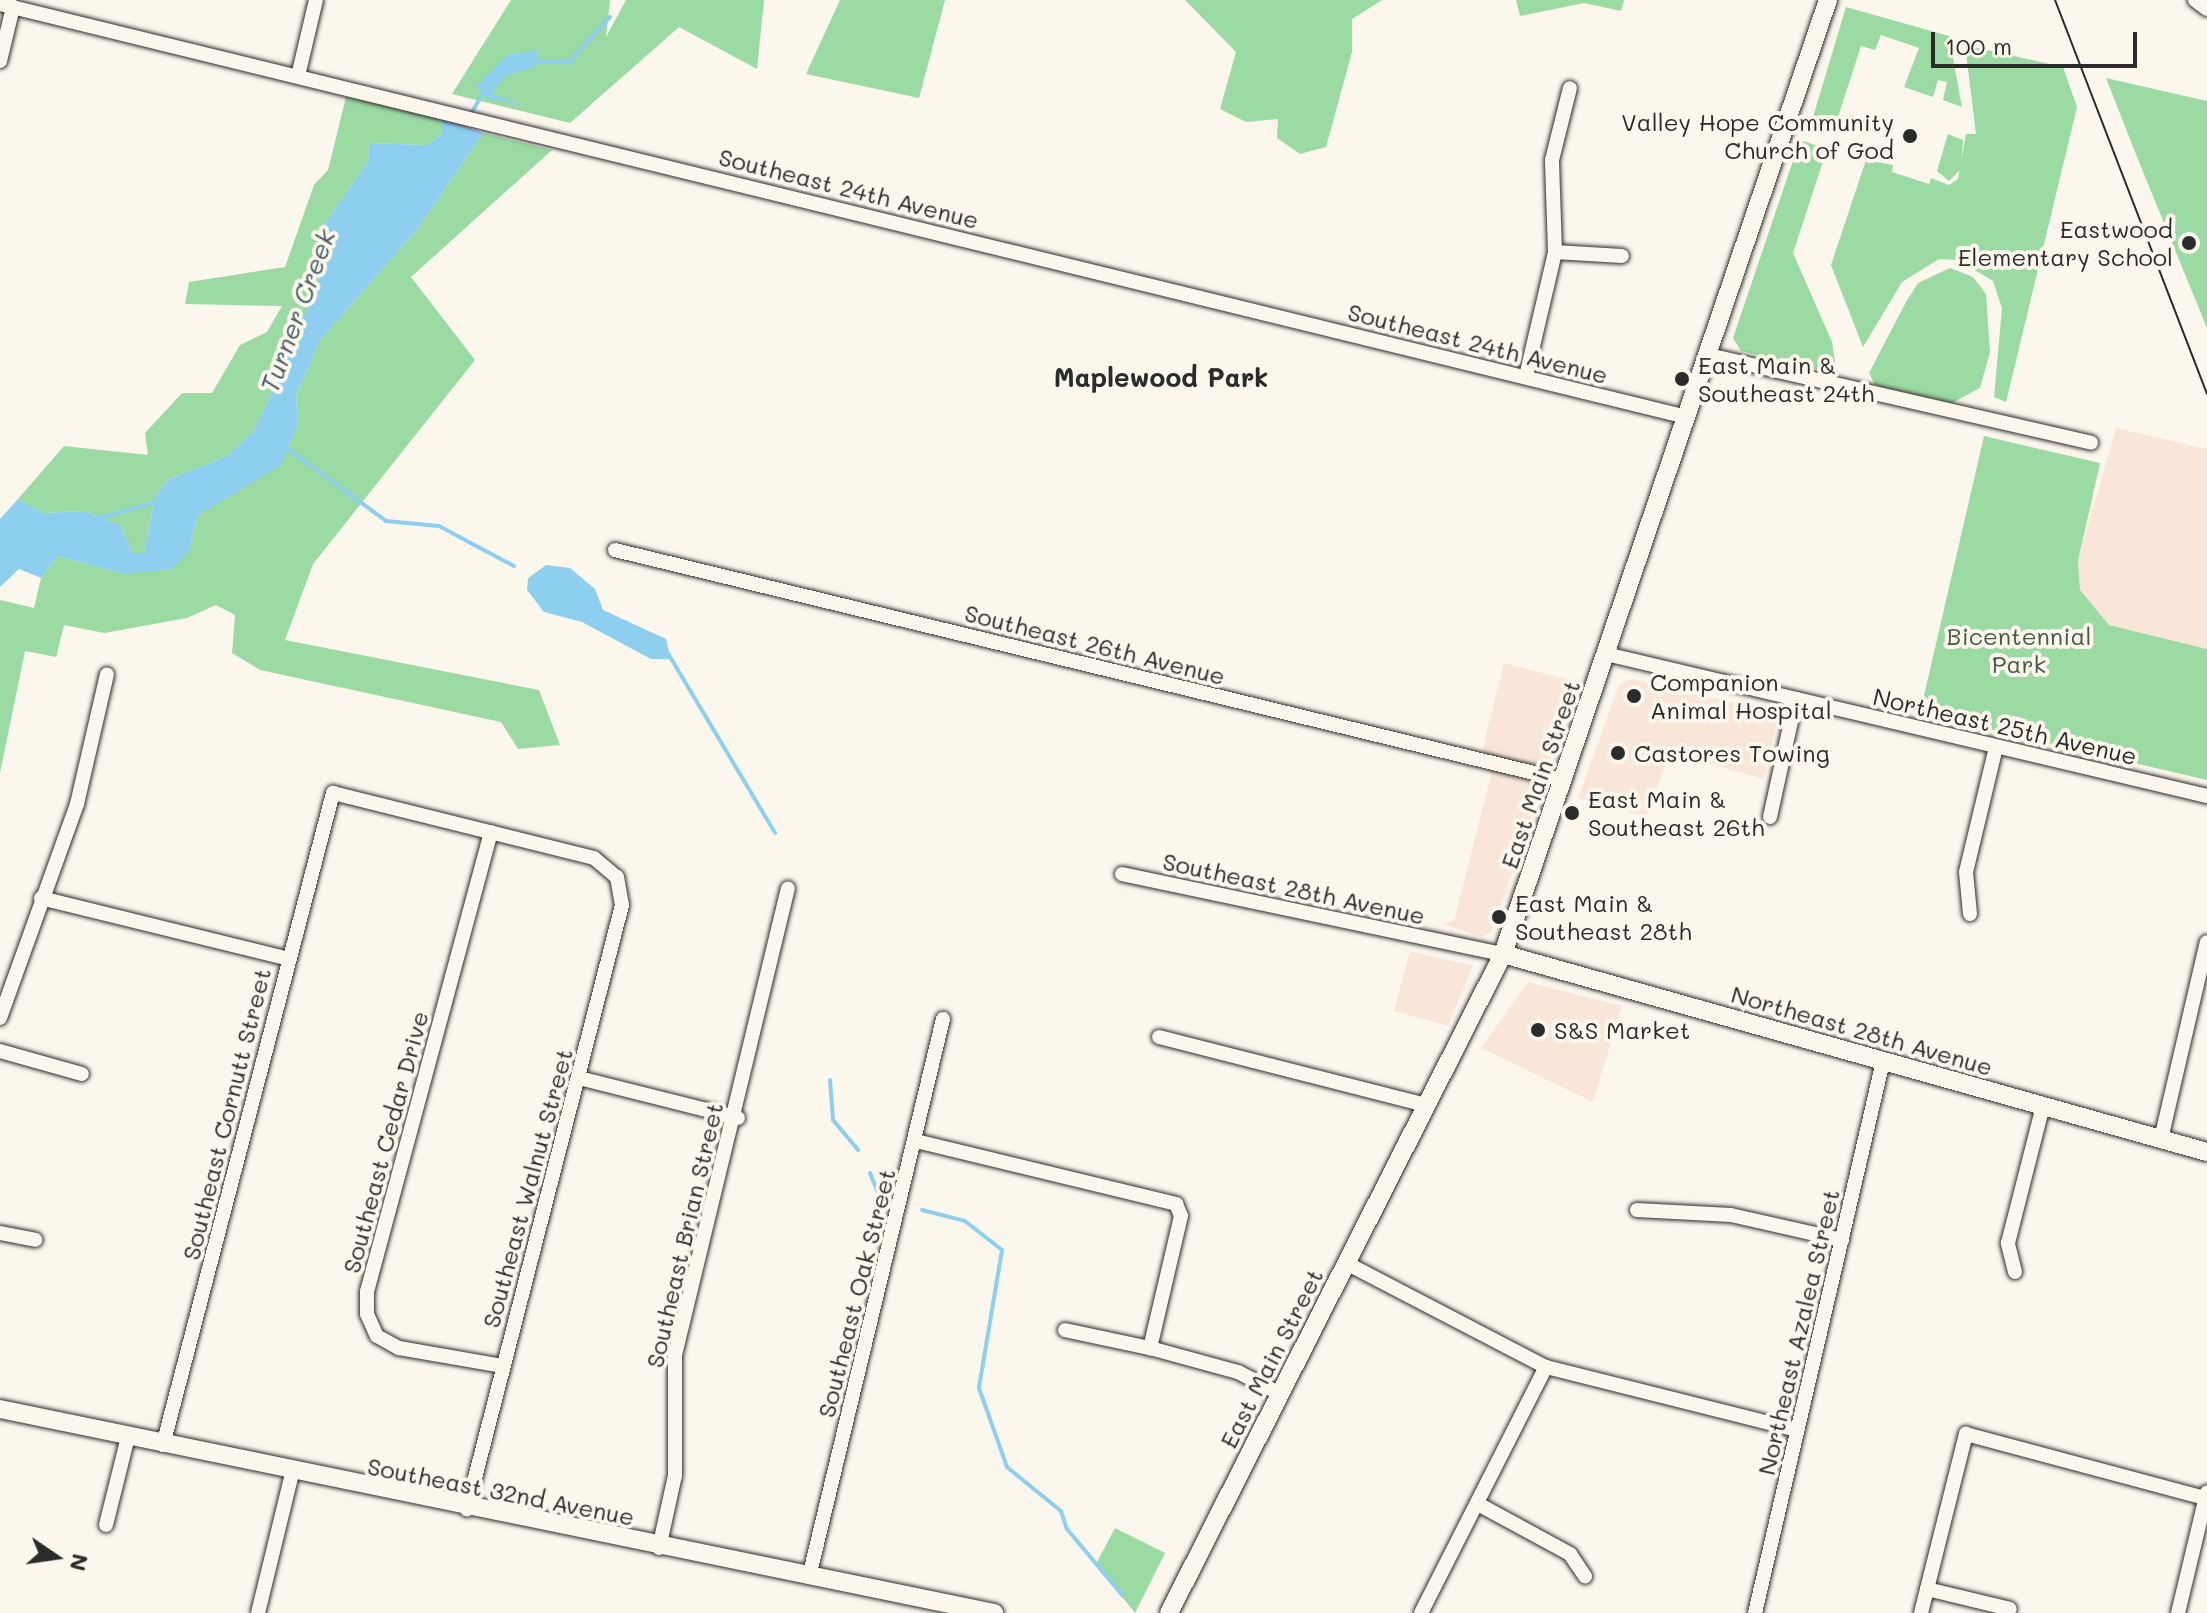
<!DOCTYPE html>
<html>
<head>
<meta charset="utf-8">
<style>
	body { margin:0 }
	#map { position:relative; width:2207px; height:1613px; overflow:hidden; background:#fbf7ec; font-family:Mali,sans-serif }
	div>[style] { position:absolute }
	.built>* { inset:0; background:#fae6d9 }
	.green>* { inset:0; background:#9bdaa3 }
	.water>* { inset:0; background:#8eceef }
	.stream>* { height:4px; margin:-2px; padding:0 2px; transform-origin:2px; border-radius:2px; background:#8eceef }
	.roads { filter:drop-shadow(0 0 2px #2b2b2b) drop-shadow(0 0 2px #2b2b2b) }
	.minor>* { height:14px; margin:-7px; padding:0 7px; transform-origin:7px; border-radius:7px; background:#fbf7ec }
	.major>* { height:18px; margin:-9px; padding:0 9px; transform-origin:9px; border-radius:9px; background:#fbf7ec }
	.tram>* { height:2px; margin:-1px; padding:0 1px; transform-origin:1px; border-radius:1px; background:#2b2b2b }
	.dots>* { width:22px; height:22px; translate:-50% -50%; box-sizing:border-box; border:4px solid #fbf7ec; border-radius:50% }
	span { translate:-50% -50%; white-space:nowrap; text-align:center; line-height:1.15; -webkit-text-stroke:8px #fbf7ec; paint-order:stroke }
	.poi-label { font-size:24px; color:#2b2b2b }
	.right { translate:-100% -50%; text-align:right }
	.left { translate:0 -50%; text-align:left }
	.street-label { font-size:24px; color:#2b2b2b }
	.park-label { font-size:24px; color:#475749 }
	.water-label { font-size:26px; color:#495c66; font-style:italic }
	.neighbourhood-label { font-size:26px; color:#2b2b2b; font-weight:700 }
	.north { position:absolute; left:16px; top:1517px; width:80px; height:80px; -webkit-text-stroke:6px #fbf7ec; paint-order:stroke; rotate:103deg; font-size:22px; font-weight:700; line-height:32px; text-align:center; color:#2b2b2b }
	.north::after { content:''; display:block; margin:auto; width:28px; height:36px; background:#2b2b2b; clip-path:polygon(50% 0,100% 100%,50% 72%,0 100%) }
	.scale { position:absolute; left:1931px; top:32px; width:206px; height:36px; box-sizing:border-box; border:4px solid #2b2b2b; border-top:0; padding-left:10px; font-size:24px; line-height:28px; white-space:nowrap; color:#2b2b2b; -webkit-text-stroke:6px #fbf7ec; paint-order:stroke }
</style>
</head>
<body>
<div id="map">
	<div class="built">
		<i style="clip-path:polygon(2116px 428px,2207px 449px,2207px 649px,2109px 625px,2080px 590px,2078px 561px)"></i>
		<i style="clip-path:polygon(1504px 663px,1577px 682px,1492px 932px,1481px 937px,1443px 924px,1454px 921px,1491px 775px,1483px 747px)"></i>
		<i style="clip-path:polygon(1632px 679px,1779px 713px,1764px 779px,1670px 753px,1646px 817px,1578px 798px,1619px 685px)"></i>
		<i style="clip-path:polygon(1410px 951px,1473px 966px,1448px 1026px,1394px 1011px)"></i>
		<i style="clip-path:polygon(1528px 982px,1622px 1006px,1593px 1102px,1481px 1048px)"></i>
	</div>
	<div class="green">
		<i style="clip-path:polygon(511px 0,610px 0,606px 37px,626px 0,764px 0,757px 69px,679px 27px,570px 123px,452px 94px)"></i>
		<i style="clip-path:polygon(840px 0,945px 0,919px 98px,806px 74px)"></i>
		<i style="clip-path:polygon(1185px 0,1382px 0,1352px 19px,1352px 52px,1326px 147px,1300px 154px,1277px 138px,1278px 119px,1246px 122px,1220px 109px,1236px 52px)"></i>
		<i style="clip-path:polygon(1516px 0,1624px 0,1621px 11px,1584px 3px,1520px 16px)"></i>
		<i style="clip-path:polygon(1846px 7px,1949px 36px,1962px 107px,1943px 100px,1947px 82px,1938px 80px,1933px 97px,1904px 87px,1919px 48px,1881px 35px,1875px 50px,1861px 46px,1835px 126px,1813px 117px)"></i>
		<i style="clip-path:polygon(1965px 45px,2063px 67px,2077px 107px,2006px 402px,1994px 397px,2002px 308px,1993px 281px,1958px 260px,1939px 259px,1902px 282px,1863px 347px,1831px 265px,1866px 160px,1893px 165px,1892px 172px,1929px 184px,1931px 178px,1949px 185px,1958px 179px,1966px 134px,1976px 134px)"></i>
		<i style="clip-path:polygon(2106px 78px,2207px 101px,2207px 328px,2137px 157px)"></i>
		<i style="clip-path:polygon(346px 97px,440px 117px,442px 134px,427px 145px,369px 143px,368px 161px,317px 235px,319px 293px,270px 369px,272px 391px,254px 431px,227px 456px,167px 480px,154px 499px,144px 554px,133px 554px,120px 525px,84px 511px,42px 513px,18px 499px,64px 446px,148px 455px,145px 433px,182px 393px,212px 393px,240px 345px,267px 332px,282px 306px,185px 304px,189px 282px,285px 267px,314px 185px,328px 170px)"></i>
		<i style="clip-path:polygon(483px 133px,552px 150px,411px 277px,475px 360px,313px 564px,285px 640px,539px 690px,560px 745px,518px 749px,501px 722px,260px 670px,232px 653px,235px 615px,216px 605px,187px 618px,104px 633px,64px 625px,56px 657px,25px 651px,0 773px,0 600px,34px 608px,41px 578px,57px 556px,124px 574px,189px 552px,197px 516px,244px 487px,298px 423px,296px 395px,320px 340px,418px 228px)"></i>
		<i style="clip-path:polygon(1948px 134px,1963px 140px,1961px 169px,1949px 181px,1937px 171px)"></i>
		<i style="clip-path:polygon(1800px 140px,1827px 149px,1793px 253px,1832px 342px,1836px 368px,1826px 371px,1741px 351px,1733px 338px)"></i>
		<i style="clip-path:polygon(1950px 268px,1973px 277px,1986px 294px,1990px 352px,1980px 388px,1952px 403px,1875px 385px,1869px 373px,1906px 302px,1918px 283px)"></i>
		<i style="clip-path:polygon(1984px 436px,2100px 463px,2078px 561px,2080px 590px,2109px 625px,2207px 649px,2207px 780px,1920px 713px)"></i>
		<i style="clip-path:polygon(1115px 1528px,1165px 1553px,1135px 1613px,1096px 1564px)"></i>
	</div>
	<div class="water">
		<i style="clip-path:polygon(539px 50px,534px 67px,505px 76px,491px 93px,525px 106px,487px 98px,476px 86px,507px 55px)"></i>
		<i style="clip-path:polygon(440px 117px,483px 133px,418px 228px,320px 340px,296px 395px,298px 423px,281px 465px,197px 516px,189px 552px,172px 569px,124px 574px,57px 556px,41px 578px,19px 569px,0 587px,0 519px,18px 499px,43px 513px,84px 511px,120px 525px,133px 554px,144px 554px,154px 499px,167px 480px,227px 456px,254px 431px,272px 391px,270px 370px,318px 293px,317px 235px,368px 161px,369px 143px,427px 145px,442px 134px)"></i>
		<i style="clip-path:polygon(546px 565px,570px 568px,595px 589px,603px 610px,666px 639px,671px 659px,651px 659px,582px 622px,544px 612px,527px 590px,528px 578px)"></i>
	</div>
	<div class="stream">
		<i style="left:532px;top:61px;width:37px;rotate:2deg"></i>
		<i style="left:569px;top:62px;width:61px;rotate:-47.7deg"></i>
		<i style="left:462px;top:130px;width:47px;rotate:-60.7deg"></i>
		<i style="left:284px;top:446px;width:127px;rotate:36.3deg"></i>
		<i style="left:386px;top:521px;width:53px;rotate:5.4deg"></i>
		<i style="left:439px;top:526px;width:85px;rotate:28.1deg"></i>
		<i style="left:96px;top:519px;width:62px;rotate:-15.8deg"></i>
		<i style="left:669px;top:655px;width:207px;rotate:59.2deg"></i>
		<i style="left:830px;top:1080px;width:40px;rotate:85.7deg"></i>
		<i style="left:833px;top:1120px;width:39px;rotate:50deg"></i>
		<i style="left:870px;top:1173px;width:24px;rotate:68deg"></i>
		<i style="left:922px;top:1210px;width:44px;rotate:14.3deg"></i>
		<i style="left:965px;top:1221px;width:47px;rotate:38.1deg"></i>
		<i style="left:1002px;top:1250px;width:140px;rotate:99.5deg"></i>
		<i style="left:979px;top:1388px;width:84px;rotate:70.5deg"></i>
		<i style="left:1007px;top:1467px;width:70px;rotate:39.2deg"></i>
		<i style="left:1061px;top:1511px;width:19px;rotate:72deg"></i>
		<i style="left:1067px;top:1529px;width:87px;rotate:50.1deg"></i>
	</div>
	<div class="roads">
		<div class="minor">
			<i style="left:2195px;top:0;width:15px;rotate:37deg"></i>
			<i style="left:0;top:4px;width:1737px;rotate:13.76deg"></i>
			<i style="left:0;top:61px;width:56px;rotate:-76.5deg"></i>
			<i style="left:298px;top:76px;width:78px;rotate:-76.7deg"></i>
			<i style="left:1555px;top:252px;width:67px;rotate:3.4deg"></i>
			<i style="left:1708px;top:355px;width:393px;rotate:12.9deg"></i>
			<i style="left:1526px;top:376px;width:127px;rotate:-76.8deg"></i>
			<i style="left:1555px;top:252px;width:92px;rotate:-91.9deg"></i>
			<i style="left:1552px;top:160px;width:74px;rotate:-76deg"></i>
			<i style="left:615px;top:550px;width:976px;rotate:13.64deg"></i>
			<i style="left:1606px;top:654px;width:618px;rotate:13.29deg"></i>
			<i style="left:1770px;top:817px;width:121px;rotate:-77.6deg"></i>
			<i style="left:491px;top:832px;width:475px;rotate:105.1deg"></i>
			<i style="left:367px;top:1291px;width:23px;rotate:90deg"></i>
			<i style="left:367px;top:1314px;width:24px;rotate:66deg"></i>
			<i style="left:377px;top:1336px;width:25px;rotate:29deg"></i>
			<i style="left:399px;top:1348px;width:106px;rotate:9.8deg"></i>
			<i style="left:1122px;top:874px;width:389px;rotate:11.9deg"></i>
			<i style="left:41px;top:898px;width:255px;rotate:13.8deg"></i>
			<i style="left:1970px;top:914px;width:42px;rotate:-95.4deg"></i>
			<i style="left:1966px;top:872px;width:129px;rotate:-76.5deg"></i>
			<i style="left:0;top:1018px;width:227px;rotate:-70.2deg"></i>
			<i style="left:77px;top:804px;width:133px;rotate:-77deg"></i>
			<i style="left:1159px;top:1037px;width:276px;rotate:14.3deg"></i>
			<i style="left:0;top:1051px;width:85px;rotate:15.7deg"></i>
			<i style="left:579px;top:1078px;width:164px;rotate:14.1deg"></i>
			<i style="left:2161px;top:1139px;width:202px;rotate:-76.9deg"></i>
			<i style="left:916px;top:1141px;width:268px;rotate:13.6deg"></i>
			<i style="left:1176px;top:1204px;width:13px;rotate:67deg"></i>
			<i style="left:1181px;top:1216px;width:136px;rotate:103.2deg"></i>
			<i style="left:1150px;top:1348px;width:91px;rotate:15.3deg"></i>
			<i style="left:1238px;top:1372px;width:47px;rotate:27.6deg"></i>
			<i style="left:1637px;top:1210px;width:94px;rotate:3deg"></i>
			<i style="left:1731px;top:1215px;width:114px;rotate:12.7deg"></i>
			<i style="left:0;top:1233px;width:36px;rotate:11deg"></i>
			<i style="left:1346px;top:1263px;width:225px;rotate:27.5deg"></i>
			<i style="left:1546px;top:1367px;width:259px;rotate:14.1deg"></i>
			<i style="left:2015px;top:1272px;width:30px;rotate:-104deg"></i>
			<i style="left:2008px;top:1243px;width:141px;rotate:-75.7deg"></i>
			<i style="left:1065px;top:1330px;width:87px;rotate:12deg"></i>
			<i style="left:163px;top:1445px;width:674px;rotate:-75.39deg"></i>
			<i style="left:333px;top:793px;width:269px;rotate:14deg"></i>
			<i style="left:594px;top:858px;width:30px;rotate:40deg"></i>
			<i style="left:617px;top:877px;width:28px;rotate:80deg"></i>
			<i style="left:622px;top:905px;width:624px;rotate:104.39deg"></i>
			<i style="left:1478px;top:1504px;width:105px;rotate:28.5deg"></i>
			<i style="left:1570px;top:1554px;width:27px;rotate:56deg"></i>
			<i style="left:106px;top:1525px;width:91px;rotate:-76deg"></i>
			<i style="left:659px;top:1548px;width:75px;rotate:-77.6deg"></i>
			<i style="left:675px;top:1475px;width:120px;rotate:-90deg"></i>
			<i style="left:675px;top:1355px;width:480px;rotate:-76.4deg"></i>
			<i style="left:809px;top:1577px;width:574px;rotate:-76.5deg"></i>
			<i style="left:1927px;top:1589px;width:85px;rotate:13.5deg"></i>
			<i style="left:258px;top:1613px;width:143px;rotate:-76.3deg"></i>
			<i style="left:1421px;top:1613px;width:276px;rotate:-63.1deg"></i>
			<i style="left:1755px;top:1613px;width:567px;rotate:-76.94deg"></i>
			<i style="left:1921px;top:1613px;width:185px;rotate:-75.9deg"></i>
			<i style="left:1966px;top:1434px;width:247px;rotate:15deg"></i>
			<i style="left:2178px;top:1613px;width:124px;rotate:-76.5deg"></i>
		</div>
		<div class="major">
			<i style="left:1503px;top:954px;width:731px;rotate:15.71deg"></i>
			<i style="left:0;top:1409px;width:1015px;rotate:11.6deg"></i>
			<i style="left:1169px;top:1613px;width:739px;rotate:-63.12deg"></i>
			<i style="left:1503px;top:954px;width:1008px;rotate:-71.19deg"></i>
		</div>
	</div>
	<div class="tram">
		<i style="left:2055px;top:0;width:422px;rotate:68.9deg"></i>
	</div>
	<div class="dots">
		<i style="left:1910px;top:136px;background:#2b2b2b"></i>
		<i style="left:2189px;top:243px;background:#2b2b2b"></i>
		<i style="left:1682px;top:379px;background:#2b2b2b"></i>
		<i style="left:1634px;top:696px;background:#2b2b2b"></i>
		<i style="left:1618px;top:753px;background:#2b2b2b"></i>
		<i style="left:1572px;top:813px;background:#2b2b2b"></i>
		<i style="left:1499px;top:917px;background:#2b2b2b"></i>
		<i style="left:1538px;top:1030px;background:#2b2b2b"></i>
	</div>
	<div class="poi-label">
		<span class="right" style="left:1894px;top:136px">Valley Hope Community<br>Church of God</span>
		<span class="right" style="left:2173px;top:243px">Eastwood<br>Elementary School</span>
		<span class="left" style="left:1698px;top:379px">East Main &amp;<br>Southeast 24th</span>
		<span class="left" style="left:1650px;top:696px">Companion<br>Animal Hospital</span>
		<span class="left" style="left:1634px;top:753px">Castores Towing</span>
		<span class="left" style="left:1588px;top:813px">East Main &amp;<br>Southeast 26th</span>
		<span class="left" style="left:1515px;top:917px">East Main &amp;<br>Southeast 28th</span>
		<span class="left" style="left:1554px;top:1030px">S&amp;S Market</span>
	</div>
	<div class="street-label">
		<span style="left:849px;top:188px;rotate:14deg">Southeast 24th Avenue</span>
		<span style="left:1478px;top:343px;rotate:14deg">Southeast 24th Avenue</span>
		<span style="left:1095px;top:644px;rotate:14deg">Southeast 26th Avenue</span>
		<span style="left:2005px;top:726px;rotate:13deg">Northeast 25th Avenue</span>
		<span style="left:1540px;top:774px;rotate:-71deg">East Main Street</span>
		<span style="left:1294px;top:888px;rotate:12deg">Southeast 28th Avenue</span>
		<span style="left:1862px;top:1030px;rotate:16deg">Northeast 28th Avenue</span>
		<span style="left:226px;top:1114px;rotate:-76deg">Southeast Cornutt Street</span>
		<span style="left:385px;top:1142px;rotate:-75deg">Southeast Cedar Drive</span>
		<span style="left:527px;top:1188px;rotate:-75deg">Southeast Walnut Street</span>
		<span style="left:684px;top:1235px;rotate:-77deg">Southeast Brian Street</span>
		<span style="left:856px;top:1293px;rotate:-76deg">Southeast Oak Street</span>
		<span style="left:1798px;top:1332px;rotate:-77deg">Northeast Azalea Street</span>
		<span style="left:1271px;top:1358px;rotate:-63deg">East Main Street</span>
		<span style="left:501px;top:1491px;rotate:11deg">Southeast 32nd Avenue</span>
	</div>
	<div class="park-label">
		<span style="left:2019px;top:650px">Bicentennial<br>Park</span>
	</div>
	<div class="water-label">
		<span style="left:298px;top:311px;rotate:-70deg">Turner Creek</span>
	</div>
	<div class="neighbourhood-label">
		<span style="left:1161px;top:378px">Maplewood Park</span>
	</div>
	<div class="north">N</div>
	<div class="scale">100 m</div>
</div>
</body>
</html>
